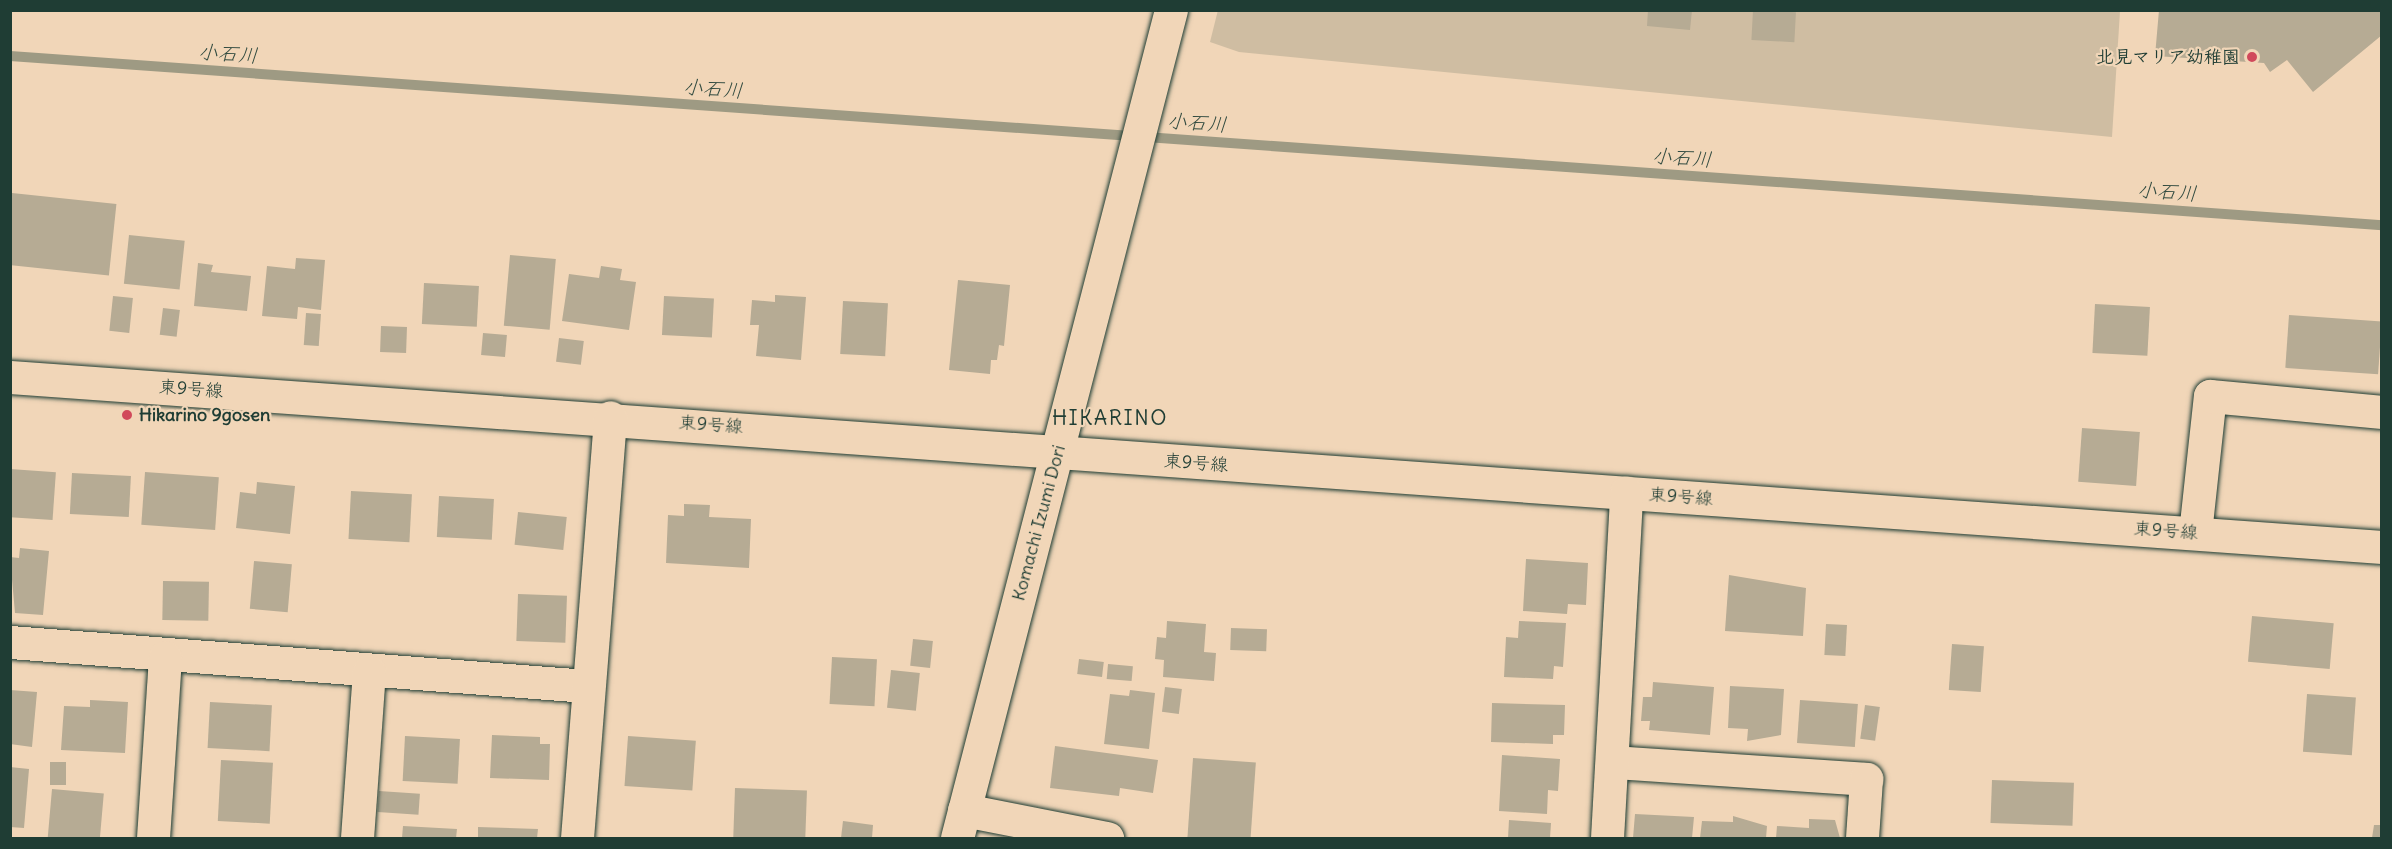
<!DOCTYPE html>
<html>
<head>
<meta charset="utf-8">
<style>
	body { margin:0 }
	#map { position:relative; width:2392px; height:849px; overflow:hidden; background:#f1d6b8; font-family:Delius,"Klee One",sans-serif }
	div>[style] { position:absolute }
	.green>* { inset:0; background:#cfbda2 }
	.stream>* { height:10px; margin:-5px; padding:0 5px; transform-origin:5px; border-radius:5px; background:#9e9a83 }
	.building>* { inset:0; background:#b6ab94; transform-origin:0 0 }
	.roads { filter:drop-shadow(0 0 2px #1f3d34) drop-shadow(0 0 2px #1f3d34) }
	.minor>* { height:33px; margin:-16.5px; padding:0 16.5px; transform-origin:16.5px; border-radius:16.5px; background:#f1d6b8 }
	.dots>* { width:16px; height:16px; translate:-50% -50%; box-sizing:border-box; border:3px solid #f1d6b8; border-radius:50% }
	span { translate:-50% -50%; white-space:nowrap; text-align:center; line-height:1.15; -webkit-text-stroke:4.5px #f1d6b8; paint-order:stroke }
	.poi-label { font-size:18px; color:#1f3d34; font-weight:700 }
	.right { translate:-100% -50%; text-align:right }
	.left { translate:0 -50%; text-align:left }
	.street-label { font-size:18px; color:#1f3d34 }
	.water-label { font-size:20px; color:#324b40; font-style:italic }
	.quarter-label { font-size:21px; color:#1f3d34; letter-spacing:1.5px }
	.frame { position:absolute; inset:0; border:12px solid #1f3d34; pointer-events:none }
</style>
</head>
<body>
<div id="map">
	<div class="green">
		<i style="clip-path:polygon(1218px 10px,2120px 11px,2112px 137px,1239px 52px,1210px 42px)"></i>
	</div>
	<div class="stream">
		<i style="left:10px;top:56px;width:2378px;rotate:4.08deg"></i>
	</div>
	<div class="building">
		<i style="clip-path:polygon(1648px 10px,1692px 10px,1690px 30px,1647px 26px)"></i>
		<i style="left:1753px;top:10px;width:43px;height:30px;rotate:3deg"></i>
		<i style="clip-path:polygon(2159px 10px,2382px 10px,2382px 35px,2313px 92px,2287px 60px,2270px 72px,2264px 63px,2155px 56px)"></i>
		<i style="left:12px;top:193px;width:105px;height:72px;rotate:6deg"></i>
		<i style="left:129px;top:235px;width:56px;height:49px;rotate:6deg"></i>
		<i style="left:510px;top:255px;width:46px;height:71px;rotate:5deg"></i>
		<i style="clip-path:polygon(296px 258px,325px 260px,321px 310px,298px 307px,297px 319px,262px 316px,267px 266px,295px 269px)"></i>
		<i style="clip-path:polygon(198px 263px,213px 265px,211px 272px,251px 276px,247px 311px,194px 306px)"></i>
		<i style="clip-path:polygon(601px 266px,622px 269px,620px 280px,636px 282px,629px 330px,562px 321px,569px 274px,599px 278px)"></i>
		<i style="clip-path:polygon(958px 280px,1010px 285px,1004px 346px,999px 345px,997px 360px,991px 360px,990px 374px,949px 370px)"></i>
		<i style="left:424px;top:283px;width:55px;height:41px;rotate:3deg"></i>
		<i style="clip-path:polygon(775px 295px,806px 297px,801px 360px,756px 356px,759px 325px,750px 325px,752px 300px,775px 302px)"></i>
		<i style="left:113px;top:296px;width:20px;height:35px;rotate:6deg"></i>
		<i style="left:664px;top:296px;width:50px;height:39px;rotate:3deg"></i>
		<i style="left:843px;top:301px;width:45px;height:53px;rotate:3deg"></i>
		<i style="left:2095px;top:304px;width:55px;height:49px;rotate:3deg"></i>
		<i style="left:163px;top:308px;width:17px;height:27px;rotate:7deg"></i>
		<i style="left:306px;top:313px;width:15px;height:32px;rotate:4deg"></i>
		<i style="left:2289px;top:315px;width:93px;height:53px;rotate:4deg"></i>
		<i style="left:381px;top:326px;width:26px;height:26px;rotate:2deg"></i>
		<i style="left:483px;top:333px;width:24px;height:22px;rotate:5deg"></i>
		<i style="left:559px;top:338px;width:25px;height:24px;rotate:7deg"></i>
		<i style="left:2082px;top:428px;width:58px;height:54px;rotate:4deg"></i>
		<i style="left:10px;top:469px;width:46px;height:48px;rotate:4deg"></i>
		<i style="left:145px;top:472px;width:74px;height:53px;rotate:4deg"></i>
		<i style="left:72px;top:473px;width:59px;height:41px;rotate:3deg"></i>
		<i style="clip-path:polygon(257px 482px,295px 486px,290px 534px,236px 528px,240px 492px,256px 494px)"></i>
		<i style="left:351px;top:491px;width:61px;height:48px;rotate:3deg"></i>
		<i style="left:439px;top:496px;width:55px;height:41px;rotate:3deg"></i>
		<i style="clip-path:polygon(684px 504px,710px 505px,709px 517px,751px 519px,749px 568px,666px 563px,668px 515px,684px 516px)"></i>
		<i style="left:518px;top:512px;width:49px;height:33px;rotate:6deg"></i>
		<i style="clip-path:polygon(20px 548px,49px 551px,43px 615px,15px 613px,10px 557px,19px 558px)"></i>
		<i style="clip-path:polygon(1526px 559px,1588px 563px,1586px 605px,1568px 604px,1567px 614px,1523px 611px)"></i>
		<i style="left:254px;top:561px;width:38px;height:48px;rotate:5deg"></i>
		<i style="clip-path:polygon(1729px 575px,1806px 588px,1803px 636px,1725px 631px)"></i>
		<i style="left:163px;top:581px;width:46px;height:39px;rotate:1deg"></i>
		<i style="left:518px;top:594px;width:49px;height:47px;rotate:2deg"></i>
		<i style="left:2252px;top:616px;width:82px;height:46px;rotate:5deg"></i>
		<i style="clip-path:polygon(1167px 621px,1206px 624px,1204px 652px,1216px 653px,1214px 681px,1163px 677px,1164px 660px,1155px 659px,1157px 637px,1166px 638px)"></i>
		<i style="clip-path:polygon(1519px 621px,1566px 623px,1563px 667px,1554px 666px,1553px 679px,1504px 677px,1506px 637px,1518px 638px)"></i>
		<i style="left:1826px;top:624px;width:21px;height:31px;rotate:3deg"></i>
		<i style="left:1231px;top:628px;width:36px;height:22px;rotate:2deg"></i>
		<i style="left:913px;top:639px;width:20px;height:27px;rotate:6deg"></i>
		<i style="left:1952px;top:644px;width:32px;height:46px;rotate:4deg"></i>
		<i style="left:832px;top:657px;width:45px;height:47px;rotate:3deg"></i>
		<i style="left:1079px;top:659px;width:25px;height:15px;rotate:7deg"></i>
		<i style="left:1108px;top:664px;width:25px;height:15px;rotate:5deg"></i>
		<i style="left:891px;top:670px;width:29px;height:38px;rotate:6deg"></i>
		<i style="clip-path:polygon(1653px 682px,1714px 687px,1710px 735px,1649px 730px,1650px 721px,1641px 721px,1643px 697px,1652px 697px)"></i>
		<i style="clip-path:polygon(1730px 686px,1784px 689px,1781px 735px,1747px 741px,1748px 729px,1728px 728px)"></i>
		<i style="left:1165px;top:687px;width:17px;height:25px;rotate:7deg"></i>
		<i style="clip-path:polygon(10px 690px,37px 692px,32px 747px,10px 744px)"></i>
		<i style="clip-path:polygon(1130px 690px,1155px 693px,1149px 749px,1104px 744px,1110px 694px,1129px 696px)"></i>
		<i style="left:2307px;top:694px;width:49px;height:58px;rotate:4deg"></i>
		<i style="clip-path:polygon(90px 700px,128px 702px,125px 753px,61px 750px,64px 706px,90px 707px)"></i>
		<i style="left:1800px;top:700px;width:58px;height:43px;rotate:4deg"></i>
		<i style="left:210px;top:702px;width:62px;height:46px;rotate:3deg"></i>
		<i style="clip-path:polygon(1492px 703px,1565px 705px,1564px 735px,1553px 735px,1553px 744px,1491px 742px)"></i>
		<i style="left:1865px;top:705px;width:15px;height:34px;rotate:8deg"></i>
		<i style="clip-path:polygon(492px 735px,540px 737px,540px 744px,550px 744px,549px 780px,490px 778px)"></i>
		<i style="left:405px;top:736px;width:55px;height:45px;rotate:3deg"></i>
		<i style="left:628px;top:736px;width:68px;height:50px;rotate:4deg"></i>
		<i style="clip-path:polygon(1055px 746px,1158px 760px,1153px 793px,1120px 788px,1119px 796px,1050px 788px)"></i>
		<i style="clip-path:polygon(1502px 755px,1560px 759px,1558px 791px,1548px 790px,1547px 814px,1499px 811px)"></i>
		<i style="left:1193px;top:758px;width:63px;height:80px;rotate:4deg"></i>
		<i style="left:221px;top:760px;width:52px;height:61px;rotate:3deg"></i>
		<i style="left:50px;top:762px;width:16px;height:23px"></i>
		<i style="clip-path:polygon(10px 767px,29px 769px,24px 828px,10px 827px)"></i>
		<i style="left:1992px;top:780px;width:82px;height:43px;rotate:2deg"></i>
		<i style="left:735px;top:788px;width:72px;height:49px;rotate:2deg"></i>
		<i style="left:52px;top:789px;width:52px;height:49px;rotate:5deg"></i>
		<i style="left:379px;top:791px;width:41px;height:21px;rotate:4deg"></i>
		<i style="clip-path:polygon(1635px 814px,1694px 817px,1692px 838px,1633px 838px)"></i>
		<i style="clip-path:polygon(1733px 816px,1767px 826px,1766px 838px,1700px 838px,1702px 821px,1733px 822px)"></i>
		<i style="clip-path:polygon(1809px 819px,1835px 820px,1840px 838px,1776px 838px,1777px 826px,1809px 828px)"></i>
		<i style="clip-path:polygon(1509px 820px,1551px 823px,1550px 838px,1508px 838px)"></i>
		<i style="clip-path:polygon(843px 821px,873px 825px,872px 838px,841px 838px)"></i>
		<i style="clip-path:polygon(2374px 825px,2382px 825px,2382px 838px,2372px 838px)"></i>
		<i style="clip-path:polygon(403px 826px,457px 829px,456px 838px,402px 838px)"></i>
		<i style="clip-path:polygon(478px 827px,538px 829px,537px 838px,478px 838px)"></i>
	</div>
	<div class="roads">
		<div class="minor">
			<i style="left:10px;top:377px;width:2378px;rotate:4.1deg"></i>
			<i style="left:2195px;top:533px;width:138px;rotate:-83.8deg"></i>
			<i style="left:2210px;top:396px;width:173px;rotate:5.3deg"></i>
			<i style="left:10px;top:642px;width:579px;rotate:4.36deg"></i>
			<i style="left:1613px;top:762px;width:254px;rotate:3.8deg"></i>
			<i style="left:1866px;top:779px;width:59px;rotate:93.9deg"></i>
			<i style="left:964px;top:810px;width:146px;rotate:11.1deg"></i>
			<i style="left:153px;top:838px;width:181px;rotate:-86.2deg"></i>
			<i style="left:357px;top:838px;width:167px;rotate:-85.9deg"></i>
			<i style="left:577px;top:838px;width:422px;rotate:-85.5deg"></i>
			<i style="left:957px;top:838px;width:855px;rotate:-75.51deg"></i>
			<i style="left:1607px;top:838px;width:346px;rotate:-86.8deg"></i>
		</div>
	</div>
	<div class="dots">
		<i style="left:2252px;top:57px;background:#d1495b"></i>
		<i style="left:127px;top:415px;background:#d1495b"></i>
	</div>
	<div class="poi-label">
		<span class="right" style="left:2240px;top:57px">北見マリア幼稚園</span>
		<span class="left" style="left:139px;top:415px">Hikarino 9gosen</span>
	</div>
	<div class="street-label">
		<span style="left:191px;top:389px;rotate:4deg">東9号線</span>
		<span style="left:711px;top:425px;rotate:4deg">東9号線</span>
		<span style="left:1196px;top:463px;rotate:4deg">東9号線</span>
		<span style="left:1681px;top:497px;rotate:4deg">東9号線</span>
		<span style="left:1039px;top:523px;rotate:-75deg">Komachi Izumi Dori</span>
		<span style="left:2166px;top:531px;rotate:4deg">東9号線</span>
	</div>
	<div class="water-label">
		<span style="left:228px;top:53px;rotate:4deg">小石川</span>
		<span style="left:713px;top:88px;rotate:4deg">小石川</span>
		<span style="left:1197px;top:122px;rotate:4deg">小石川</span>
		<span style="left:1682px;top:157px;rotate:4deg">小石川</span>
		<span style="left:2167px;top:191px;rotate:4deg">小石川</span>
	</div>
	<div class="quarter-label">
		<span style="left:1110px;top:418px">HIKARINO</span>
	</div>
	<div class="frame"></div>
</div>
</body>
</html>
